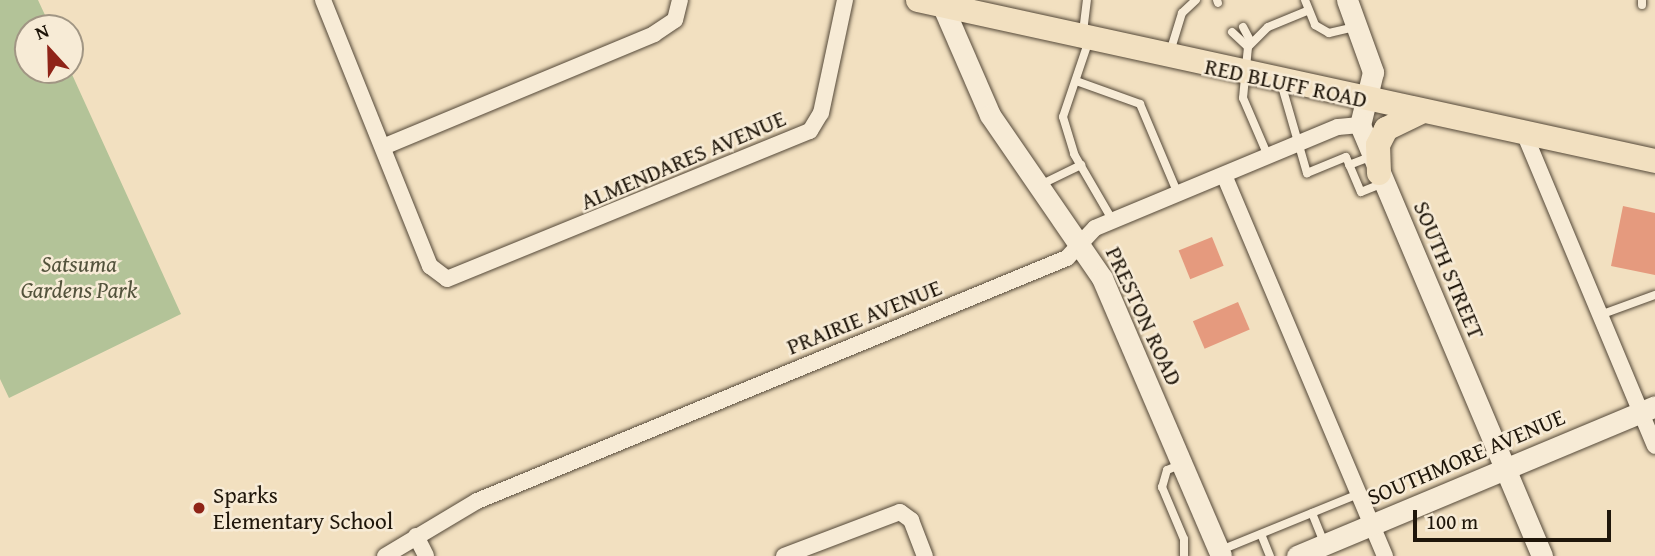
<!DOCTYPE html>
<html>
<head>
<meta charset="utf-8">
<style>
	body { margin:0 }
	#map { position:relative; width:1655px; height:556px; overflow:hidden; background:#f2e0c0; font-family:"Gentium Book Plus",serif }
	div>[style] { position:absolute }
	.green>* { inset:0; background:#b3c398 }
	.building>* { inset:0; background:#e59a7e; transform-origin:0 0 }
	.roads { filter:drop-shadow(0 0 2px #544838) drop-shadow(0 0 2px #544838) }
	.lane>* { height:8px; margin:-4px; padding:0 4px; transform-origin:4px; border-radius:4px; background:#f7ebd6 }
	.street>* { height:16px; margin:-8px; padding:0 8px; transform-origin:8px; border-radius:8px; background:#f7ebd6 }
	.secondary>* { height:21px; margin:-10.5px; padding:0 10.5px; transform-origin:10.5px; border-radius:10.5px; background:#f7ebd6 }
	.primary>* { height:24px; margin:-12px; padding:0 12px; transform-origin:12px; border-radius:12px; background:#f2e0c0 }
	.dots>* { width:19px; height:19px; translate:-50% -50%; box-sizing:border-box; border:4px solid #f7ebd6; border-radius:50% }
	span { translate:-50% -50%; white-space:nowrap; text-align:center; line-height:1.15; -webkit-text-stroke:5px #f7ebd6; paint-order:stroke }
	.street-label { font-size:23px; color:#1f160a }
	.park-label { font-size:23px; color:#53533c; font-style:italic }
	.poi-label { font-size:23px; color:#1f160a }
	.left { translate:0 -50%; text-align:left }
	.north { position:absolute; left:14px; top:14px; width:70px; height:70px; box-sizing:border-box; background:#f7ebd6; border:2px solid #a19684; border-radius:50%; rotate:338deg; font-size:19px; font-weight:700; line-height:28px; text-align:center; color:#1f160a }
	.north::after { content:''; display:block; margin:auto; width:24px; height:32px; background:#8f2418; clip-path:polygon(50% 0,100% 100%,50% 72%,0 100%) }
	.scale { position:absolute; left:1413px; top:510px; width:198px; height:32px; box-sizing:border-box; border:4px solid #1f160a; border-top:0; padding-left:9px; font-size:21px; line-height:24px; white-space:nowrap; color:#1f160a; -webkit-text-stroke:5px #f7ebd6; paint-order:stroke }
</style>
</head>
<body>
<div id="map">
	<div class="green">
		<i style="clip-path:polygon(0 0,38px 0,51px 28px,28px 28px,28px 70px,70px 70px,181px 314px,9px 398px,0 379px)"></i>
	</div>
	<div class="building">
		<i style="clip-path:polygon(1623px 206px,1655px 213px,1655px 275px,1611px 266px)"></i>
		<i style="left:1212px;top:237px;width:31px;height:36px;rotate:68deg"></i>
		<i style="left:1238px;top:302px;width:30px;height:49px;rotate:67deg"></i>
	</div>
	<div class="roads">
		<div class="lane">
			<i style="left:1217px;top:0;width:3px;rotate:72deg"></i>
			<i style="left:1305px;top:0;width:27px;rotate:68deg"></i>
			<i style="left:1315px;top:25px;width:16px;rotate:30deg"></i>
			<i style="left:1329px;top:33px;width:26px;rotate:-13deg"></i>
			<i style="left:1642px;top:5px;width:5px;rotate:-90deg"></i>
			<i style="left:1243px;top:27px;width:17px;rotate:62deg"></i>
			<i style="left:1083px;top:32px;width:32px;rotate:-83deg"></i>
			<i style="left:1232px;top:32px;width:22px;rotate:43deg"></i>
			<i style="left:1089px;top:40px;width:81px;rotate:108.7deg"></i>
			<i style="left:1063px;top:117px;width:39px;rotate:73deg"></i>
			<i style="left:1074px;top:154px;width:78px;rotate:59.8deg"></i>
			<i style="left:1170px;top:52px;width:41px;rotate:-72.9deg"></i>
			<i style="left:1182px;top:13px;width:19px;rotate:-43deg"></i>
			<i style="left:1079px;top:82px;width:65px;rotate:19.8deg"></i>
			<i style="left:1140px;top:104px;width:98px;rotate:67.1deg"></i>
			<i style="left:1281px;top:83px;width:94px;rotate:73.9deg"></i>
			<i style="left:1307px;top:173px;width:42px;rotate:-22.3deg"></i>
			<i style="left:1346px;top:157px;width:38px;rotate:67deg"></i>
			<i style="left:1361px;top:192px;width:24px;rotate:-22deg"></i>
			<i style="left:1268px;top:156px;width:63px;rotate:-113.3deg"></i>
			<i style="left:1243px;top:98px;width:51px;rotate:-84.4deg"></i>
			<i style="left:1248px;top:47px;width:28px;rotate:-45deg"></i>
			<i style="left:1268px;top:27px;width:42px;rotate:-22.3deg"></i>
			<i style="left:1349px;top:165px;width:25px;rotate:-21deg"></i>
			<i style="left:1040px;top:185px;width:46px;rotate:-26deg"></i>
			<i style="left:1600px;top:315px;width:59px;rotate:-20deg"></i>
			<i style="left:1182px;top:464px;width:16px;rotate:158deg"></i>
			<i style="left:1167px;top:470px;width:18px;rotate:106deg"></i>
			<i style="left:1162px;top:487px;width:56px;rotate:67.1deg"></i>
			<i style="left:1184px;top:539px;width:17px;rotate:90deg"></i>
			<i style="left:1312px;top:513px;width:31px;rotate:68deg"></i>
			<i style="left:1261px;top:534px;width:24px;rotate:68deg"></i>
			<i style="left:1221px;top:550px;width:148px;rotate:-22.2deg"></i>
		</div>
		<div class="street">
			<i style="left:323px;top:0;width:287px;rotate:68.1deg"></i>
			<i style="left:430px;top:266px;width:21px;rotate:37deg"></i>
			<i style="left:447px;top:279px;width:392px;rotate:-22.2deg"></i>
			<i style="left:810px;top:131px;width:21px;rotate:-59deg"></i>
			<i style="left:821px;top:113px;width:116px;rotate:-78deg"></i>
			<i style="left:1524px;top:133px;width:339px;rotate:67.3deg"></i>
			<i style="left:383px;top:147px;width:294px;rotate:-22.6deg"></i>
			<i style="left:654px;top:34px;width:25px;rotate:-34deg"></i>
			<i style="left:675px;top:20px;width:21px;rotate:-76deg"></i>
			<i style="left:1224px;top:175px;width:414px;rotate:67.1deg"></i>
			<i style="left:416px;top:536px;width:22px;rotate:63deg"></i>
			<i style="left:385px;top:556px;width:107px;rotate:-30.9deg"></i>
			<i style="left:477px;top:501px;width:638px;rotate:-22.39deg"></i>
			<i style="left:1067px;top:258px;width:41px;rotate:-47deg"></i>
			<i style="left:1095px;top:228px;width:263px;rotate:-22.6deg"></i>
			<i style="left:1338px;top:127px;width:22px;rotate:-5deg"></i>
			<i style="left:784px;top:556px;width:124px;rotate:-20.8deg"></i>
			<i style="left:900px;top:512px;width:14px;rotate:36deg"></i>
			<i style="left:911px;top:520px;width:39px;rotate:69deg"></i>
		</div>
		<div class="secondary">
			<i style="left:940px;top:0;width:125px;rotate:66.5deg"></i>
			<i style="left:990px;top:115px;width:198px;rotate:55.5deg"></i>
			<i style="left:1102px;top:278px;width:302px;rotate:66.8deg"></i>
			<i style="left:1347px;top:0;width:77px;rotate:70.1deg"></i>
			<i style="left:1373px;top:72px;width:55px;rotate:103.8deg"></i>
			<i style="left:1360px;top:125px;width:468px;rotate:67.1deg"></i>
			<i style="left:1297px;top:556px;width:388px;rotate:-22.7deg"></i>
		</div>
		<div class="primary">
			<i style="left:918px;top:0;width:754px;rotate:12.32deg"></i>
			<i style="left:1379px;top:173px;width:28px;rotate:-92deg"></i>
			<i style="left:1378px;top:145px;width:18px;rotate:-63deg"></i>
			<i style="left:1386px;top:129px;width:39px;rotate:-26deg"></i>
		</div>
	</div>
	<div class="dots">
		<i style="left:199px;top:508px;background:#8f2418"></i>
	</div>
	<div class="street-label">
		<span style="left:1286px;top:83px;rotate:12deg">RED BLUFF ROAD</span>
		<span style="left:683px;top:160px;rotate:-23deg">ALMENDARES AVENUE</span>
		<span style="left:1449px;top:270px;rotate:67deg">SOUTH STREET</span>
		<span style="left:1144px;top:316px;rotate:65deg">PRESTON ROAD</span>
		<span style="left:864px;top:317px;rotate:-22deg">PRAIRIE AVENUE</span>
		<span style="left:1466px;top:457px;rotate:-23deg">SOUTHMORE AVENUE</span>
	</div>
	<div class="park-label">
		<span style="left:79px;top:277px">Satsuma<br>Gardens Park</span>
	</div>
	<div class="poi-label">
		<span class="left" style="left:213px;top:508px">Sparks<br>Elementary School</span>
	</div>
	<div class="north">N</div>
	<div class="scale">100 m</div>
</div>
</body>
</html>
